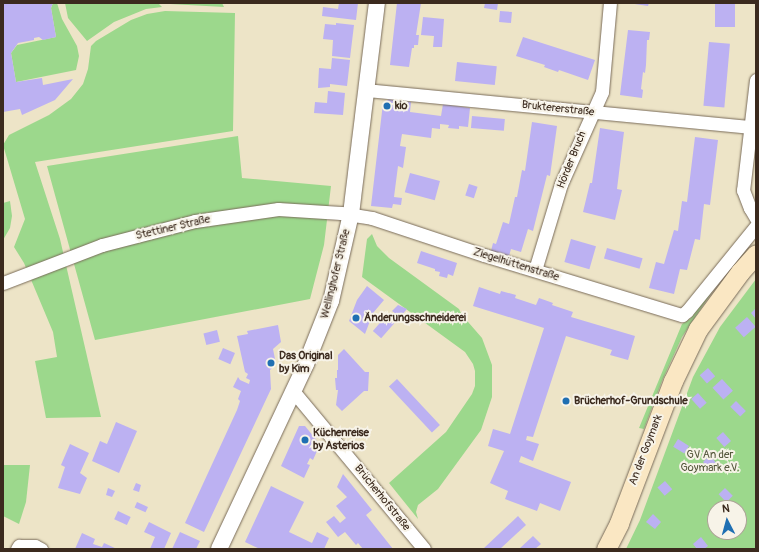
<!DOCTYPE html>
<html>
<head>
<meta charset="utf-8">
<style>
	body { margin:0 }
	#map { position:relative; width:759px; height:552px; overflow:hidden; background:#ede4c7; font-family:Pangolin,sans-serif }
	div>[style] { position:absolute }
	.green>* { inset:0; background:#9cd88c }
	.building>* { inset:0; background:#bcb1f2; transform-origin:0 0 }
	.roads { filter:drop-shadow(0 0 1px #796b59) drop-shadow(0 0 1px #796b59) }
	.minor>* { height:13px; margin:-6.5px; padding:0 6.5px; transform-origin:6.5px; border-radius:6.5px; background:#fff }
	.tertiary>* { height:16px; margin:-8px; padding:0 8px; transform-origin:8px; border-radius:8px; background:#fff }
	.secondary>* { height:19px; margin:-9.5px; padding:0 9.5px; transform-origin:9.5px; border-radius:9.5px; background:#fae7c3 }
	.dots>* { width:11px; height:11px; translate:-50% -50%; box-sizing:border-box; border:2px solid #f7f3e8; border-radius:50% }
	span { translate:-50% -50%; white-space:nowrap; text-align:center; line-height:1.15; -webkit-text-stroke:4px #f7f3e8; paint-order:stroke }
	.poi-label { font-size:11px; color:#3b2a1e; font-weight:700 }
	.left { translate:0 -50%; text-align:left }
	.street-label { font-size:11px; color:#3b2a1e }
	.park-label { font-size:11px; color:#53563a }
	.frame { position:absolute; inset:0; border:4px solid #3b2a1e; pointer-events:none }
	.north { position:absolute; left:707px; top:500px; width:40px; height:40px; box-sizing:border-box; background:#f7f3e8; border:1px solid #aca397; border-radius:50%; rotate:354deg; font-size:11px; font-weight:700; line-height:16px; text-align:center; color:#3b2a1e }
	.north::after { content:''; display:block; margin:auto; width:14px; height:18px; background:#1f6fb2; clip-path:polygon(50% 0,100% 100%,50% 72%,0 100%) }
</style>
</head>
<body>
<div id="map">
	<div class="green">
		<i style="clip-path:polygon(53px 3px,57px 3px,62px 19px,77px 46px,79px 56px,76px 70px,16px 82px,11px 53px,17px 45px,56px 37px,51px 8px)"></i>
		<i style="clip-path:polygon(65px 3px,158px 3px,162px 7px,146px 9px,114px 22px,87px 41px,68px 18px)"></i>
		<i style="clip-path:polygon(168px 3px,222px 3px,224px 7px,170px 4px)"></i>
		<i style="clip-path:polygon(165px 11px,235px 13px,233px 131px,35px 162px,60px 239px,101px 417px,46px 418px,35px 361px,57px 357px,53px 332px,24px 263px,14px 247px,25px 219px,3px 145px,9px 135px,49px 115px,71px 99px,83px 84px,88px 69px,91px 46px,96px 41px,131px 20px,147px 14px)"></i>
		<i style="clip-path:polygon(238px 136px,242px 178px,331px 186px,324px 245px,310px 299px,95px 340px,47px 166px)"></i>
		<i style="clip-path:polygon(10px 201px,12px 216px,10px 228px,3px 240px,3px 203px)"></i>
		<i style="clip-path:polygon(372px 234px,377px 246px,389px 258px,459px 309px,462px 315px,482px 338px,492px 365px,492px 397px,481px 430px,438px 489px,418px 505px,416px 512px,418px 519px,389px 483px,446px 432px,472px 394px,475px 386px,475px 371px,473px 364px,465px 352px,362px 277px,367px 239px)"></i>
		<i style="clip-path:polygon(746px 248px,747px 249px,716px 286px,682px 337px,662px 381px,644px 429px,639px 428px,682px 324px,690px 319px,714px 285px)"></i>
		<i style="clip-path:polygon(evenodd,756px 279px,756px 549px,626px 549px,640px 520px,693px 377px,720px 327px,756px 279px,715px 508px,739px 508px,739px 532px,715px 532px,715px 508px)"></i>
		<i style="clip-path:polygon(3px 465px,30px 465px,26px 502px,19px 524px,3px 516px)"></i>
	</div>
	<div class="building">
		<i style="clip-path:polygon(3px 3px,53px 3px,51px 8px,56px 37px,43px 40px,39px 37px,34px 38px,34px 40px,18px 43px,11px 53px,16px 82px,42px 78px,43px 85px,73px 79px,55px 100px,22px 115px,20px 109px,3px 112px)"></i>
		<i style="clip-path:polygon(339px 3px,358px 3px,356px 20px,322px 16px,323px 7px,338px 9px)"></i>
		<i style="clip-path:polygon(397px 3px,421px 3px,416px 35px,419px 35px,418px 45px,414px 45px,414px 48px,412px 48px,409px 67px,390px 65px)"></i>
		<i style="clip-path:polygon(485px 3px,498px 3px,497px 10px,484px 8px)"></i>
		<i style="clip-path:polygon(628px 3px,649px 3px,648px 6px)"></i>
		<i style="left:715px;top:3px;width:20px;height:24px"></i>
		<i style="left:500px;top:11px;width:12px;height:11px;rotate:5deg"></i>
		<i style="clip-path:polygon(423px 17px,444px 19px,442px 47px,433px 47px,434px 36px,421px 35px)"></i>
		<i style="clip-path:polygon(336px 23px,354px 25px,350px 58px,332px 56px,333px 40px,323px 39px,325px 24px,336px 25px)"></i>
		<i style="clip-path:polygon(628px 30px,650px 32px,649px 40px,647px 40px,646px 65px,645px 73px,643px 72px,641px 89px,643px 90px,642px 98px,620px 95px)"></i>
		<i style="clip-path:polygon(523px 37px,595px 60px,588px 80px,559px 70px,558px 72px,544px 67px,545px 65px,516px 56px)"></i>
		<i style="left:709px;top:42px;width:21px;height:64px;rotate:5deg"></i>
		<i style="clip-path:polygon(332px 58px,350px 60px,347px 86px,330px 84px,330px 87px,318px 88px,319px 68px,331px 69px)"></i>
		<i style="left:457px;top:62px;width:40px;height:19px;rotate:6deg"></i>
		<i style="clip-path:polygon(328px 91px,345px 93px,343px 115px,314px 113px,315px 102px,327px 103px)"></i>
		<i style="clip-path:polygon(389px 99px,411px 102px,410px 112px,441px 116px,443px 104px,470px 108px,468px 127px,459px 126px,459px 129px,448px 128px,449px 125px,440px 124px,440px 129px,432px 128px,431px 138px,402px 134px,400px 146px,406px 147px,403px 168px,398px 166px,394px 197px,402px 198px,401px 205px,393px 204px,392px 208px,371px 206px,383px 103px)"></i>
		<i style="left:472px;top:116px;width:33px;height:12px;rotate:5deg"></i>
		<i style="clip-path:polygon(532px 122px,557px 126px,550px 176px,547px 175px,533px 231px,528px 229px,521px 252px,511px 249px,509px 256px,491px 251px,493px 243px,496px 244px,503px 222px,509px 224px,515px 197px,517px 197px,522px 170px,525px 171px)"></i>
		<i style="clip-path:polygon(600px 128px,624px 132px,617px 189px,622px 190px,615px 220px,583px 212px,590px 183px,592px 183px)"></i>
		<i style="clip-path:polygon(695px 137px,718px 140px,710px 205px,704px 204px,700px 240px,695px 239px,687px 270px,680px 269px,674px 294px,649px 288px,656px 262px,664px 264px,674px 230px,678px 231px,682px 201px,687px 202px)"></i>
		<i style="left:410px;top:173px;width:31px;height:20px;rotate:15deg"></i>
		<i style="left:469px;top:184px;width:9px;height:12px;rotate:18deg"></i>
		<i style="left:571px;top:239px;width:26px;height:24px;rotate:16deg"></i>
		<i style="left:607px;top:248px;width:37px;height:11px;rotate:16deg"></i>
		<i style="clip-path:polygon(421px 251px,457px 263px,453px 276px,448px 274px,447px 278px,439px 276px,440px 272px,435px 271px,435px 269px,417px 263px)"></i>
		<i style="clip-path:polygon(367px 286px,384px 300px,373px 313px,365px 334px,349px 321px,357px 300px)"></i>
		<i style="clip-path:polygon(479px 287px,500px 294px,501px 291px,516px 295px,515px 298px,536px 305px,539px 298px,553px 303px,552px 305px,573px 312px,571px 317px,635px 336px,628px 360px,610px 355px,612px 350px,566px 336px,533px 437px,527px 436px,526px 440px,539px 444px,533px 461px,521px 456px,519px 462px,571px 482px,560px 511px,540px 503px,537px 511px,505px 499px,508px 491px,490px 483px,504px 451px,488px 446px,493px 429px,510px 434px,544px 328px,473px 306px)"></i>
		<i style="clip-path:polygon(398px 305px,407px 309px,400px 317px,392px 311px)"></i>
		<i style="clip-path:polygon(756px 308px,756px 319px,751px 313px)"></i>
		<i style="left:386px;top:316px;width:11px;height:20px;rotate:41deg"></i>
		<i style="left:747px;top:317px;width:13px;height:16px;rotate:48deg"></i>
		<i style="clip-path:polygon(278px 325px,281px 342px,273px 349px,276px 364px,270px 370px,271px 389px,204px 532px,185px 523px,237px 410px,240px 401px,238px 399px,241px 391px,233px 387px,238px 377px,240px 380px,249px 384px,250px 380px,246px 378px,248px 374px,245px 372px,237px 336px,248px 334px,247px 331px)"></i>
		<i style="left:217px;top:330px;width:12px;height:14px;rotate:76deg"></i>
		<i style="left:223px;top:348px;width:13px;height:12px;rotate:23deg"></i>
		<i style="clip-path:polygon(344px 349px,365px 372px,369px 372px,368px 391px,364px 391px,342px 411px,336px 405px,338px 390px,336px 390px,335px 378px,337px 378px,337px 370px,338px 370px,338px 355px)"></i>
		<i style="left:708px;top:368px;width:11px;height:11px;rotate:49deg"></i>
		<i style="left:397px;top:379px;width:63px;height:11px;rotate:47deg"></i>
		<i style="left:722px;top:379px;width:16px;height:13px;rotate:47deg"></i>
		<i style="left:698px;top:393px;width:13px;height:9px;rotate:48deg"></i>
		<i style="left:736px;top:401px;width:14px;height:8px;rotate:45deg"></i>
		<i style="clip-path:polygon(116px 422px,137px 431px,119px 473px,92px 461px,100px 441px,107px 444px)"></i>
		<i style="clip-path:polygon(299px 426px,305px 426px,318px 442px,314px 449px,317px 451px,313px 460px,310px 458px,307px 464px,310px 465px,304px 478px,281px 466px)"></i>
		<i style="left:723px;top:432px;width:12px;height:9px;rotate:48deg"></i>
		<i style="left:678px;top:439px;width:13px;height:9px;rotate:32deg"></i>
		<i style="clip-path:polygon(70px 444px,89px 453px,80px 473px,87px 478px,80px 494px,58px 488px,65px 467px,61px 465px)"></i>
		<i style="clip-path:polygon(710px 455px,716px 463px,709px 469px,703px 462px)"></i>
		<i style="clip-path:polygon(343px 474px,372px 510px,366px 515px,393px 549px,363px 549px,358px 543px,356px 545px,345px 532px,338px 537px,326px 522px,334px 516px,340px 523px,346px 518px,336px 506px,347px 497px,337px 487px)"></i>
		<i style="left:665px;top:481px;width:11px;height:10px;rotate:49deg"></i>
		<i style="clip-path:polygon(136px 483px,141px 485px,139px 492px,133px 490px)"></i>
		<i style="clip-path:polygon(271px 486px,304px 502px,289px 532px,312px 543px,317px 532px,329px 538px,324px 549px,260px 549px,245px 542px)"></i>
		<i style="clip-path:polygon(108px 488px,115px 491px,112px 497px,106px 495px)"></i>
		<i style="left:725px;top:488px;width:11px;height:9px;rotate:45deg"></i>
		<i style="left:137px;top:502px;width:12px;height:6px;rotate:24deg"></i>
		<i style="left:118px;top:511px;width:14px;height:9px;rotate:25deg"></i>
		<i style="clip-path:polygon(653px 514px,661px 522px,655px 529px,646px 522px)"></i>
		<i style="clip-path:polygon(518px 516px,526px 525px,500px 549px,483px 549px)"></i>
		<i style="clip-path:polygon(149px 522px,171px 533px,164px 549px,150px 549px,155px 537px,144px 532px)"></i>
		<i style="clip-path:polygon(180px 532px,200px 541px,196px 549px,172px 549px)"></i>
		<i style="clip-path:polygon(82px 533px,95px 539px,93px 544px,102px 547px,104px 543px,117px 549px,75px 549px)"></i>
		<i style="clip-path:polygon(533px 536px,541px 544px,535px 549px,519px 549px)"></i>
		<i style="clip-path:polygon(701px 537px,708px 546px,704px 549px,697px 549px,693px 544px)"></i>
	</div>
	<div class="roads">
		<div class="minor">
			<i style="left:756px;top:80px;width:111px;rotate:96.7deg"></i>
			<i style="left:743px;top:190px;width:19px;rotate:69deg"></i>
			<i style="left:750px;top:208px;width:12px;rotate:59deg"></i>
			<i style="left:366px;top:90px;width:386px;rotate:5.5deg"></i>
			<i style="left:535px;top:270px;width:90px;rotate:-73.2deg"></i>
			<i style="left:561px;top:184px;width:101px;rotate:-66deg"></i>
			<i style="left:602px;top:92px;width:89px;rotate:-84.9deg"></i>
			<i style="left:3px;top:283px;width:106px;rotate:-21deg"></i>
			<i style="left:102px;top:245px;width:96px;rotate:-14.5deg"></i>
			<i style="left:195px;top:221px;width:84px;rotate:-8.2deg"></i>
			<i style="left:278px;top:209px;width:63px;rotate:3.6deg"></i>
			<i style="left:341px;top:213px;width:31px;rotate:9deg"></i>
			<i style="left:372px;top:218px;width:118px;rotate:18.3deg"></i>
			<i style="left:484px;top:255px;width:207px;rotate:16.9deg"></i>
			<i style="left:682px;top:315px;width:6px;rotate:-39deg"></i>
			<i style="left:687px;top:311px;width:109px;rotate:-50.9deg"></i>
			<i style="left:293px;top:391px;width:205px;rotate:50.3deg"></i>
			<i style="left:17px;top:549px;width:4px;rotate:-56deg"></i>
			<i style="left:19px;top:546px;width:16px"></i>
			<i style="left:35px;top:546px;width:7px;rotate:27deg"></i>
		</div>
		<div class="tertiary">
			<i style="left:219px;top:549px;width:204px;rotate:-64.8deg"></i>
			<i style="left:306px;top:364px;width:68px;rotate:-68.4deg"></i>
			<i style="left:331px;top:301px;width:89px;rotate:-77.1deg"></i>
			<i style="left:351px;top:214px;width:213px;rotate:-83deg"></i>
		</div>
		<div class="secondary">
			<i style="left:606px;top:549px;width:29px;rotate:-63deg"></i>
			<i style="left:619px;top:523px;width:152px;rotate:-69.2deg"></i>
			<i style="left:673px;top:381px;width:58px;rotate:-64.3deg"></i>
			<i style="left:698px;top:329px;width:71px;rotate:-53.6deg"></i>
			<i style="left:740px;top:272px;width:24px;rotate:-48deg"></i>
		</div>
	</div>
	<div class="dots">
		<i style="left:387px;top:106px;background:#1f6fb2"></i>
		<i style="left:356px;top:318px;background:#1f6fb2"></i>
		<i style="left:271px;top:363px;background:#1f6fb2"></i>
		<i style="left:566px;top:401px;background:#1f6fb2"></i>
		<i style="left:305px;top:440px;background:#1f6fb2"></i>
	</div>
	<div class="poi-label">
		<span class="left" style="left:395px;top:106px">kio</span>
		<span class="left" style="left:364px;top:318px">Änderungsschneiderei</span>
		<span class="left" style="left:279px;top:363px">Das Original<br>by Kim</span>
		<span class="left" style="left:574px;top:401px">Brücherhof-Grundschule</span>
		<span class="left" style="left:313px;top:440px">Küchenreise<br>by Asterios</span>
	</div>
	<div class="street-label">
		<span style="left:558px;top:109px;rotate:6deg">Bruktererstraße</span>
		<span style="left:572px;top:160px;rotate:-68deg">Hörder Bruch</span>
		<span style="left:173px;top:228px;rotate:-13deg">Stettiner Straße</span>
		<span style="left:516px;top:265px;rotate:17deg">Ziegelhüttenstraße</span>
		<span style="left:336px;top:274px;rotate:-76deg">Wellinghofer Straße</span>
		<span style="left:646px;top:450px;rotate:-69deg">An der Goymark</span>
		<span style="left:382px;top:498px;rotate:51deg">Brücherhofstraße</span>
	</div>
	<div class="park-label">
		<span style="left:710px;top:462px">GV An der<br>Goymark e.V.</span>
	</div>
	<div class="frame"></div>
	<div class="north">N</div>
</div>
</body>
</html>
